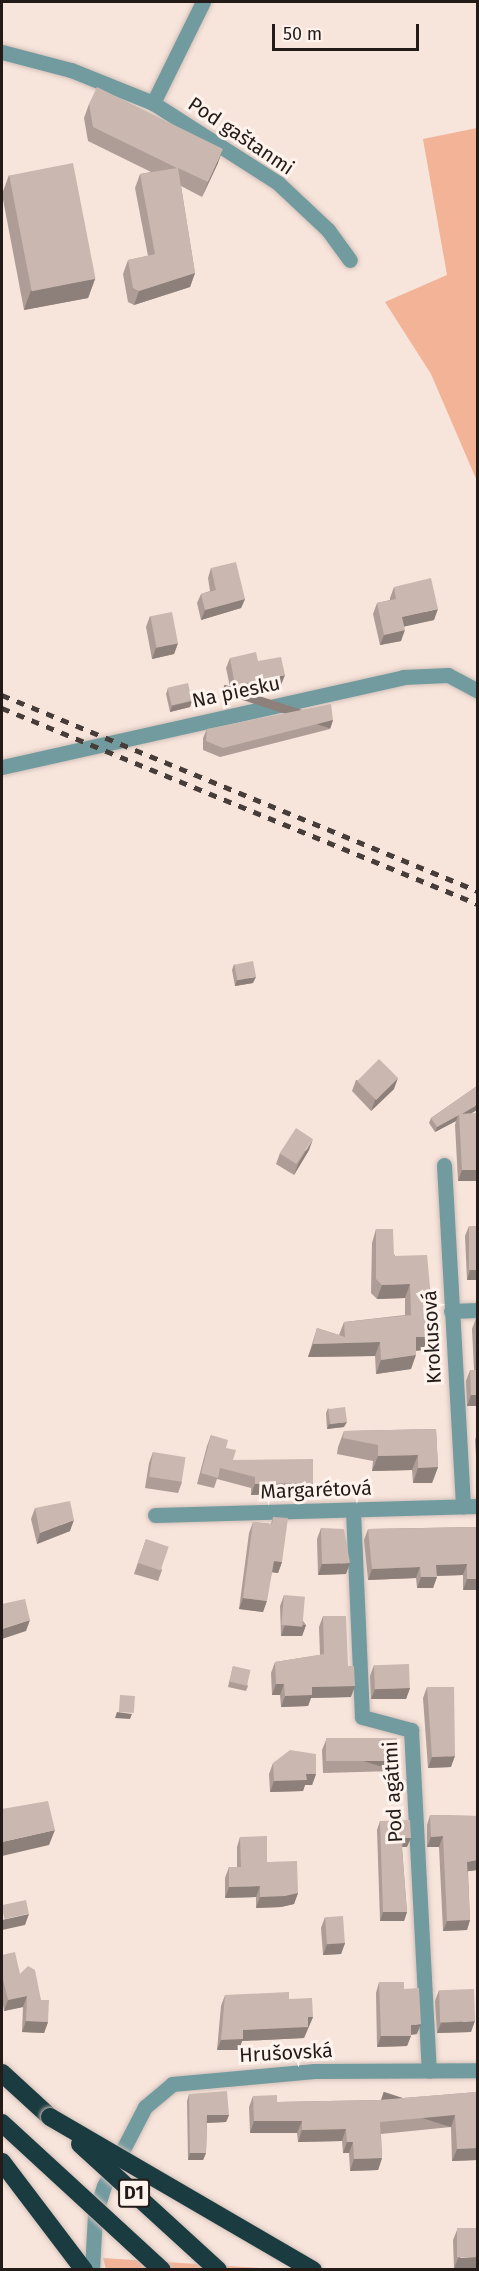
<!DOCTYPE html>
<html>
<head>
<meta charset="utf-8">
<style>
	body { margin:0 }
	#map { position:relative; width:479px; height:2271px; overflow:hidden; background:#f7e4db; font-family:"Fira Sans",sans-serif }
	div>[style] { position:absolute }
	.green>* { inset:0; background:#f2b397 }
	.roads { filter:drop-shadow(0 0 2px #d1c0b8) drop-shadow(0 0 2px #d1c0b8) }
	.minor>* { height:15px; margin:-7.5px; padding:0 7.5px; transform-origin:7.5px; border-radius:7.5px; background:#729ba0 }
	.highway>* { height:18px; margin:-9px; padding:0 9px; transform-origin:9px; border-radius:9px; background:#1a3b40 }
	.rail>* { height:4.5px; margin-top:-2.25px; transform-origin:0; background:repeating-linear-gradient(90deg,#463d39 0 8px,transparent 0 16px) }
	.bridges { filter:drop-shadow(0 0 2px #d1c0b8) drop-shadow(0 0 2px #d1c0b8) }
	.highway-bridge>* { height:18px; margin:-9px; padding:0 9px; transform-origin:9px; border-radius:9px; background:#1a3b40 }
	.wall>* { inset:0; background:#ae9d96 }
	.shaded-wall>* { inset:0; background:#8d807a; transform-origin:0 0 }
	.building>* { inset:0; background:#cab7af; transform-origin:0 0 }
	span { translate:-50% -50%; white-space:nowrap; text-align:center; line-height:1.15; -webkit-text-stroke:6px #fff3ee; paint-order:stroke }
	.shield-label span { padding:2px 4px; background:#fff3ee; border:2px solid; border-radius:4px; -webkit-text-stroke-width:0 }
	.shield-label { font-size:18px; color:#221b18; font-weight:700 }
	.street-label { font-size:20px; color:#221b18 }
	.frame { position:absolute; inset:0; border:3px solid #221b18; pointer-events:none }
	.scale { position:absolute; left:272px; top:24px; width:147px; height:27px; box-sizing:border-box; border:3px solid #221b18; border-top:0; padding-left:8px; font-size:18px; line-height:21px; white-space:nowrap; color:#221b18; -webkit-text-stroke:4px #fff3ee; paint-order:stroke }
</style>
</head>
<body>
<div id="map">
	<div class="green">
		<i style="clip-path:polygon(477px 128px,478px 128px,477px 481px,431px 374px,385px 302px,447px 275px,423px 139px)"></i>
		<i style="clip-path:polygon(103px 2258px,260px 2268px,262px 2269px,106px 2269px)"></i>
	</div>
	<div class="roads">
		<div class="minor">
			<i style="left:2px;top:52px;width:71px;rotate:14.6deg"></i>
			<i style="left:71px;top:70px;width:88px;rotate:21.9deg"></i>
			<i style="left:153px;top:103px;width:113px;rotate:-63.7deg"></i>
			<i style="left:153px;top:103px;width:148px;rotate:32.6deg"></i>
			<i style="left:278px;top:183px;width:69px;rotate:43.2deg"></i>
			<i style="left:328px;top:230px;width:37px;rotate:54deg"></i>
			<i style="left:2px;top:767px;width:411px;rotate:-12.6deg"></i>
			<i style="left:403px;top:677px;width:45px;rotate:-2.5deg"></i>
			<i style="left:448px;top:675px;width:34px;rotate:28deg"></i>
			<i style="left:444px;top:1165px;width:342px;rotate:86.8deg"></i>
			<i style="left:451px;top:1311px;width:27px;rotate:-2deg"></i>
			<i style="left:353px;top:1511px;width:206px;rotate:87.5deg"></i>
			<i style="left:362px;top:1717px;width:51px;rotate:14.9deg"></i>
			<i style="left:411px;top:1730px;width:341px;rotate:87deg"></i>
			<i style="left:155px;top:1515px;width:323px;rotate:-1.6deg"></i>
			<i style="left:92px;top:2270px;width:55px;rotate:-86.9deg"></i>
			<i style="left:95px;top:2215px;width:30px;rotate:-73deg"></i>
			<i style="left:104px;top:2186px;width:89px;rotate:-62.6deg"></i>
			<i style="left:145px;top:2107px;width:35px;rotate:-40deg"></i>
			<i style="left:172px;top:2084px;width:143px;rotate:-5.2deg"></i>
			<i style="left:314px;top:2071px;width:164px;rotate:-0.3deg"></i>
		</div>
		<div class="highway">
			<i style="left:2px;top:2073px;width:65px;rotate:42.5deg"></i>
			<i style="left:2px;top:2162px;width:136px;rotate:52.8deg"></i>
		</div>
	</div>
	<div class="rail">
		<i style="left:2px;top:695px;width:515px;rotate:22.38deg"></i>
		<i style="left:2px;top:708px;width:515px;rotate:22.38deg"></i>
	</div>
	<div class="bridges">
		<div class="highway-bridge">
			<i style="left:50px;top:2117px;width:304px;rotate:30.2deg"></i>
			<i style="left:2px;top:2123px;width:217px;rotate:42.6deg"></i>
			<i style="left:80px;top:2144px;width:187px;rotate:42.4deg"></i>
		</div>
	</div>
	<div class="wall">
		<i style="clip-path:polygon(89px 104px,218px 163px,202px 197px,181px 186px,195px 273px,190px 287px,134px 305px,128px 302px,123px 274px,128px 260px,148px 256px,135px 188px,140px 174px,151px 172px,88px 141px,84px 118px)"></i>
		<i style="clip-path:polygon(9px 175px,95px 279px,88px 298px,24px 310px,2px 194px)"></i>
		<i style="clip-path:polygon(211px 568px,245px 599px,241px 608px,201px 620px,197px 603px,201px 594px,210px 591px,208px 578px)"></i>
		<i style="clip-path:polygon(394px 587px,434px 620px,404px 626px,401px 641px,380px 645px,373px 614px,377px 603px,390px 600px,390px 598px)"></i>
		<i style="clip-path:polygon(150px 616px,178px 643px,174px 654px,152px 659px,146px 627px)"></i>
		<i style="clip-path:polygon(230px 658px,258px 661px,281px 685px,232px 696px,226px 668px)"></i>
		<i style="clip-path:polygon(168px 688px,192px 701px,190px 707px,170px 712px,166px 694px)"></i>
		<i style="clip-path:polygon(333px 720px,330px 729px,220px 757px,203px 750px,203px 738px,207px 729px)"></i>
		<i style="clip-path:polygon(234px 964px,253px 983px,235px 986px,232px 970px)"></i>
		<i style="clip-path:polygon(356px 1080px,394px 1089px,371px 1111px,352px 1091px)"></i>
		<i style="clip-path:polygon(477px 1086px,477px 1110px,472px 1113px,477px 1181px,458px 1181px,455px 1125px,456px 1121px,435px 1132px,429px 1123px,431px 1118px)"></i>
		<i style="clip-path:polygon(309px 1150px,294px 1175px,276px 1164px,280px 1153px)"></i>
		<i style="clip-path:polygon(469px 1226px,477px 1226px,477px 1280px,467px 1280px,465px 1236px)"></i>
		<i style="clip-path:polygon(376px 1229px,432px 1308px,427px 1322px,428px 1337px,423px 1350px,416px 1351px,411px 1369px,376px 1374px,375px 1356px,308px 1357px,317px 1328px,339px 1335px,344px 1322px,405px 1315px,405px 1298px,377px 1299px,371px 1293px,372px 1243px)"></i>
		<i style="clip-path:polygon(476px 1318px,477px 1318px,477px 1406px,467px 1406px,466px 1381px,470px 1370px,474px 1370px,472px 1329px)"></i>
		<i style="clip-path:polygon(328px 1408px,344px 1427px,327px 1429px,326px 1413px)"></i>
		<i style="clip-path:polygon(436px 1429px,438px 1467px,432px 1483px,413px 1483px,412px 1470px,372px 1471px,373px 1461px,337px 1454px,338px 1447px,344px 1431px)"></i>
		<i style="clip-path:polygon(477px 1434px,477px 1473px,475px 1440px)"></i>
		<i style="clip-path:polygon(211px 1435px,226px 1448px,233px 1460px,309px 1493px,251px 1495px,251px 1488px,217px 1479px,214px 1488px,197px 1484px,207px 1446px)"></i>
		<i style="clip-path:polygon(153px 1452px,182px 1482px,178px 1493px,145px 1488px,149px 1463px)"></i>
		<i style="clip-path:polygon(35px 1508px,70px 1531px,37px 1544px,31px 1519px)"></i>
		<i style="clip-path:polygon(273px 1517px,282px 1562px,278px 1573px,272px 1572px,263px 1612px,239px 1609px,249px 1533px,253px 1522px,271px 1524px)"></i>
		<i style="clip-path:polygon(477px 1527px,477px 1590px,463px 1590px,463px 1575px,437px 1576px,433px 1588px,417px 1588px,416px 1578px,368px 1580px,364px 1540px,368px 1529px)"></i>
		<i style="clip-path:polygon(321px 1528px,346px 1574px,318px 1575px,317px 1539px)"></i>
		<i style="clip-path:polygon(146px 1539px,162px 1570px,158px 1581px,134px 1574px)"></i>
		<i style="clip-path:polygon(284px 1595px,306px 1625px,302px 1636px,281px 1636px,280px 1606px)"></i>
		<i style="clip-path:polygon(323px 1616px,348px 1666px,351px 1697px,311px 1698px,308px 1706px,281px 1707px,280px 1695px,272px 1695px,271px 1673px,275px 1662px,320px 1655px,319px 1627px)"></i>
		<i style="clip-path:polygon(374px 1665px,410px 1688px,406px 1699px,371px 1699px,370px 1676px)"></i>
		<i style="clip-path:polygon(233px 1666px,248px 1686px,246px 1691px,228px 1687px)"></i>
		<i style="clip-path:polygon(427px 1687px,451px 1767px,428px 1768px,423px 1698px)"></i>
		<i style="clip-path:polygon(326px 1740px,394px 1771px,323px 1773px,322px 1750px)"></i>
		<i style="clip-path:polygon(273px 1763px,316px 1774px,312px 1785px,305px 1785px,303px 1791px,270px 1792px,269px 1774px)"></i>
		<i style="clip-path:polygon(430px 1815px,477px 1816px,477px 1870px,468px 1871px,470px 1920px,467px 1930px,443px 1931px,439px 1847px,427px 1847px,427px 1825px)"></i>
		<i style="clip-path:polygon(380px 1821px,407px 1847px,402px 1847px,407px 1912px,404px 1921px,380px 1921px,377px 1830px)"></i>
		<i style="clip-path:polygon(240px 1837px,267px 1862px,298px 1893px,294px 1904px,281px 1907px,256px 1908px,256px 1897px,225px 1898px,225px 1878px,229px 1867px,237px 1867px,237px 1847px)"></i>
		<i style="clip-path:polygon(325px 1917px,345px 1943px,341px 1954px,323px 1955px,321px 1928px)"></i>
		<i style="clip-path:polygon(2px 1955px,20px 1974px,41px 2000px,48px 2022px,44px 2033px,22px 2032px,23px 2007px,4px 2011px,2px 1999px)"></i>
		<i style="clip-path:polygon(379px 1982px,404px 1989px,417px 2034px,411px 2035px,407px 2046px,377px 2047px,376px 1993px)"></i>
		<i style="clip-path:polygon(439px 1990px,471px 2032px,437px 2033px,435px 2001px)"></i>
		<i style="clip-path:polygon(225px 1995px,289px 1999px,313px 2017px,304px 2038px,242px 2041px,239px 2050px,217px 2050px,221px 2006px)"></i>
		<i style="clip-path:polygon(477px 2092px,477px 2160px,452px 2161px,451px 2127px,381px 2134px,382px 2158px,378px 2170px,350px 2171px,349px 2153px,343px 2153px,342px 2141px,298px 2142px,297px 2133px,250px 2133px,249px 2107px,253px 2096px,277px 2102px,379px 2100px)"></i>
		<i style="clip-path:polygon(189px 2094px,229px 2115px,226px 2122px,207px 2123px,206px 2153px,203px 2160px,188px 2160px,187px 2101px)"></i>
		<i style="clip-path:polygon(477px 2228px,454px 2269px,453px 2240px,457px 2230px)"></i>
	</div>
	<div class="shaded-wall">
		<i style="clip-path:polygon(223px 149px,218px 163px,202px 197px,208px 182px)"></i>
		<i style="clip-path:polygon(195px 273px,190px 287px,134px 305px,139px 291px)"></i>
		<i style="clip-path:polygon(95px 279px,88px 298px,24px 310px,31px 290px)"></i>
		<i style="clip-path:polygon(245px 599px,241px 608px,201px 620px,205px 610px)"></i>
		<i style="clip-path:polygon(438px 609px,434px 620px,398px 628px,402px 617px)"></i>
		<i style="clip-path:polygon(405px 630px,401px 641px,380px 645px,384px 635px)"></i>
		<i style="clip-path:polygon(178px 643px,174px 654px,152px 659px,156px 648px)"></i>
		<i style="clip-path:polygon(285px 675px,281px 685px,232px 696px,235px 686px)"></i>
		<i style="clip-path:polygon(192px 701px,190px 707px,170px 712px,172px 706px)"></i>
		<i style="left:333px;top:720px;width:9px;height:114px;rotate:108deg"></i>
		<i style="clip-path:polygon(256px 977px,253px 983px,235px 986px,237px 980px)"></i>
		<i style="clip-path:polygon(398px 1078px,394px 1089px,371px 1111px,375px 1100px)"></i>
		<i style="clip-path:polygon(477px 1105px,477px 1110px,459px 1120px,459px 1115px)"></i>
		<i style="clip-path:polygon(458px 1115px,456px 1121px,435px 1132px,437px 1127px)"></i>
		<i style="clip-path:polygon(313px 1139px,309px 1150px,294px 1175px,298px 1164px)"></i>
		<i style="clip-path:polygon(462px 1170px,477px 1170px,477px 1181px,458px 1181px)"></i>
		<i style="clip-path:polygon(470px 1270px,477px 1270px,477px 1280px,467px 1280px)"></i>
		<i style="clip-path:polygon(410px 1284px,405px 1298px,377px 1299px,382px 1285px)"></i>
		<i style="clip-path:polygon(432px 1308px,427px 1322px,426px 1309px)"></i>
		<i style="clip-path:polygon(416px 1337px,428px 1337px,423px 1350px,411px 1351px)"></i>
		<i style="clip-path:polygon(380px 1342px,375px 1356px,308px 1357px,313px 1344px)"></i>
		<i style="clip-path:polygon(416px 1355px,411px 1369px,376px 1374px,381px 1360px)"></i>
		<i style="clip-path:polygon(471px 1395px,477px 1395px,477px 1406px,467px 1406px)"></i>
		<i style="clip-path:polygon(347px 1422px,344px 1427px,327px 1429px,329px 1424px)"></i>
		<i style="clip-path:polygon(418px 1455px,412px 1470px,372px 1471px,378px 1456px)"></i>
		<i style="clip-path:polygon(438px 1467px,432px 1483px,413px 1483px,418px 1468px)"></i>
		<i style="clip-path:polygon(313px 1483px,309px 1493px,251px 1495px,255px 1484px)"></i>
		<i style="clip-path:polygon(74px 1520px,70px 1531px,37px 1544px,40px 1533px)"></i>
		<i style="clip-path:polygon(274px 1561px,282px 1562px,278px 1573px,270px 1572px)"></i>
		<i style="clip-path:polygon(350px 1563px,346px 1574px,318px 1575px,322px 1564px)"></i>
		<i style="clip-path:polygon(467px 1564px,463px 1575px,432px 1576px,436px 1565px)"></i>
		<i style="clip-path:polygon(420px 1567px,416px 1578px,368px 1580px,372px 1569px)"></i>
		<i style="clip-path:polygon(421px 1577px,437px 1577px,433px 1588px,417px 1588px)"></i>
		<i style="clip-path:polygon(467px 1579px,477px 1579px,477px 1590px,463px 1590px)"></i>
		<i style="clip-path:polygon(243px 1598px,267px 1601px,263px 1612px,239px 1609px)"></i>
		<i style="clip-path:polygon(30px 1620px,26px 1631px,2px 1639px,2px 1629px)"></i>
		<i style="clip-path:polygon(285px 1625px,306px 1625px,302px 1636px,281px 1636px)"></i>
		<i style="clip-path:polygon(276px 1684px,284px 1684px,280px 1695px,272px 1695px)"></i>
		<i style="clip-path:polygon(355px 1686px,351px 1697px,311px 1698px,308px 1706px,281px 1707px,285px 1696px,312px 1687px)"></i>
		<i style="clip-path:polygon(410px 1688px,406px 1699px,371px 1699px,375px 1689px)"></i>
		<i style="clip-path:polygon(117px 1712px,132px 1714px,130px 1719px,115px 1718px)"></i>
		<i style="clip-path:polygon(455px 1756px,451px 1767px,428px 1768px,432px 1757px)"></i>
		<i style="left:397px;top:1761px;width:10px;height:70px;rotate:107deg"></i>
		<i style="clip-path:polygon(306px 1774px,316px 1774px,312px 1785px,305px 1785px,303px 1791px,270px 1792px,274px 1781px)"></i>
		<i style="clip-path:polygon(55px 1830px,49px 1845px,2px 1856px,2px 1842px)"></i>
		<i style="clip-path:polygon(443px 1836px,439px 1847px,427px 1847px,431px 1837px)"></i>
		<i style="clip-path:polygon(403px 1838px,411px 1838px,407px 1847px,399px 1847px)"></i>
		<i style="clip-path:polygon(477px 1860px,477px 1870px,463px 1872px,467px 1862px)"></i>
		<i style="clip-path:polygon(260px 1886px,256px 1897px,225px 1898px,229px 1887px)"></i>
		<i style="clip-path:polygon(298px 1893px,294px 1904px,281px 1907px,256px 1908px,260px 1897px)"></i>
		<i style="clip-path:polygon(383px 1912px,407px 1912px,404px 1921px,380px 1921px)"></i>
		<i style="clip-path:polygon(29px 1914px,25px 1925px,2px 1930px,2px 1920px)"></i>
		<i style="clip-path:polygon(470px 1920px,467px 1930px,443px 1931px,447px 1921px)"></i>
		<i style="clip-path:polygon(345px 1943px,341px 1954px,323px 1955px,327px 1944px)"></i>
		<i style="clip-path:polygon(27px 1996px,23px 2007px,4px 2011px,8px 2000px)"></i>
		<i style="clip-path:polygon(308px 2017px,313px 2017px,304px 2038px,242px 2041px,239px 2050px,217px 2050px,221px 2040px,243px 2030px)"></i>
		<i style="clip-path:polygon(26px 2021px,48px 2022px,44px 2033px,22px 2032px)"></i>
		<i style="clip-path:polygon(475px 2021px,471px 2032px,437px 2033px,441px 2023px)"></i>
		<i style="clip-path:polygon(421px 2024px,417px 2034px,407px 2035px,411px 2025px)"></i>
		<i style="clip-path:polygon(381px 2036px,411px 2036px,407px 2046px,377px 2047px)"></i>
		<i style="clip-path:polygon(207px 2115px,229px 2115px,226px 2122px,204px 2123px)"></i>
		<i style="left:455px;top:2115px;width:13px;height:75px;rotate:108deg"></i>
		<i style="clip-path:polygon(254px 2121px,302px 2121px,297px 2133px,250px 2133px)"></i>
		<i style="clip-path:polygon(346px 2129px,342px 2141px,298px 2142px,302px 2130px)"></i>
		<i style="clip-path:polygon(347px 2142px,353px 2142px,349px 2153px,343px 2153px)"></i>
		<i style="clip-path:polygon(477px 2148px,477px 2160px,452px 2161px,457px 2149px)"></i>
		<i style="clip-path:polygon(190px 2153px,206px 2153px,203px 2160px,188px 2160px)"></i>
		<i style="clip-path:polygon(382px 2158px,378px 2170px,350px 2171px,354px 2159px)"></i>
		<i style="clip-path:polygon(477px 2257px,477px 2268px,454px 2269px,458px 2258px)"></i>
	</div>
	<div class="building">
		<i style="clip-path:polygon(97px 87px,223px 149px,208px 182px,178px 168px,195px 273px,139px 291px,133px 288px,128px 260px,155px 254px,140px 174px,177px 168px,93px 127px,89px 104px)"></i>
		<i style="left:73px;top:163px;width:118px;height:65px;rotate:79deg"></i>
		<i style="clip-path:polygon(236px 562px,245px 599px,205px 610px,201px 594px,216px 590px,211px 568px)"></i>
		<i style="clip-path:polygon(431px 578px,438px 609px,402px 617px,405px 630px,384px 635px,377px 603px,396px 599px,394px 587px)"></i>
		<i style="left:172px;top:612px;width:32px;height:22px;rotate:79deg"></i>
		<i style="clip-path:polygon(256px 652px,258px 661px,281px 657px,285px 675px,235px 686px,230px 658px)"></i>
		<i style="left:188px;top:683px;width:18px;height:21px;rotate:77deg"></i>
		<i style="clip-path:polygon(331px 704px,333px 720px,223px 748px,206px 741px,207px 729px)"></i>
		<i style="left:253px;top:961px;width:16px;height:19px;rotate:79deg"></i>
		<i style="left:379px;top:1059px;width:27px;height:31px;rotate:45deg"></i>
		<i style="clip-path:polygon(477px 1086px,477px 1105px,462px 1114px,459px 1114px,459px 1115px,437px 1127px,431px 1118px)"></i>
		<i style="clip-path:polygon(477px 1113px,477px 1170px,462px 1170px,459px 1114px)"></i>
		<i style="left:296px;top:1128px;width:20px;height:30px;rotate:33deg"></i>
		<i style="left:469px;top:1226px;width:8px;height:44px"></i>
		<i style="clip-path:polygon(376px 1229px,393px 1229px,394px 1256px,427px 1255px,432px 1308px,426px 1309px,428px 1337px,416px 1337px,416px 1355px,381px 1360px,380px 1342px,313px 1344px,317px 1328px,345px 1337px,344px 1322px,411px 1315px,410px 1284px,382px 1285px,376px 1279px)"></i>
		<i style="clip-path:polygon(476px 1318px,477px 1318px,477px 1358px)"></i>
		<i style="clip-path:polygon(470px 1370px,477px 1370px,477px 1395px,471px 1395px)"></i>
		<i style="left:345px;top:1407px;width:15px;height:17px;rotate:82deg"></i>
		<i style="clip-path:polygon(436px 1429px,438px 1467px,418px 1468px,418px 1455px,378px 1456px,378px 1445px,343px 1438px,344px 1431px)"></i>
		<i style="clip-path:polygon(211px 1435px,228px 1440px,226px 1448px,236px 1450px,233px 1460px,313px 1459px,313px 1483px,255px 1484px,255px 1477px,220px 1468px,218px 1478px,201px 1473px)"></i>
		<i style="left:153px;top:1452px;width:33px;height:25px;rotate:9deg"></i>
		<i style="clip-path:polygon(70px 1501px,74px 1520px,40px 1533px,35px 1508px)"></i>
		<i style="clip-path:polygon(273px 1517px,288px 1518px,282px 1562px,274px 1561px,267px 1601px,243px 1598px,253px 1522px,272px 1524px)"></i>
		<i style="clip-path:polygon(477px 1527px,477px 1579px,467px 1579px,467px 1564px,436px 1565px,437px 1577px,421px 1577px,420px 1567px,372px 1569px,368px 1529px)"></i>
		<i style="clip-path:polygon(321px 1528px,344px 1529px,350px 1563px,322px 1564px)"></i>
		<i style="left:146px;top:1539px;width:24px;height:25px;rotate:19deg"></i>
		<i style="left:284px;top:1595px;width:21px;height:30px;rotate:5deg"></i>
		<i style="clip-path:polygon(25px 1599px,30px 1620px,2px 1629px,2px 1604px)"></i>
		<i style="clip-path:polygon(323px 1616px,346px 1616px,348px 1666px,354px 1666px,355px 1686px,312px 1687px,312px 1695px,285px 1696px,284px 1684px,276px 1684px,275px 1662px,324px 1654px)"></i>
		<i style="left:409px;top:1664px;width:24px;height:35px;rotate:88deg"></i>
		<i style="left:233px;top:1666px;width:18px;height:16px;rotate:13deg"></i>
		<i style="clip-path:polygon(427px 1687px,454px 1687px,455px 1756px,432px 1757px)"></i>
		<i style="left:120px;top:1695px;width:15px;height:17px;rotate:4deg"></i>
		<i style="left:397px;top:1738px;width:23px;height:71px;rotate:90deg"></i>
		<i style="clip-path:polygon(290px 1750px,316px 1754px,316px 1774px,306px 1774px,307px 1780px,274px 1781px,273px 1763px)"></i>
		<i style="clip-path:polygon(48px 1801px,55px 1830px,2px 1842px,2px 1809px)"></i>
		<i style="clip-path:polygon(430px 1815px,477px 1816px,477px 1860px,467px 1862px,470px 1920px,447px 1921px,443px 1836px,431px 1837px)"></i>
		<i style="clip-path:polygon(410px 1820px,411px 1838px,403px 1838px,402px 1849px,407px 1912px,383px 1912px,380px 1821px)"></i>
		<i style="clip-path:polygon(267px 1836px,267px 1862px,297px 1861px,298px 1893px,285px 1896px,260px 1897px,260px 1886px,229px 1887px,229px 1867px,241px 1867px,240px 1837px)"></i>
		<i style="left:26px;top:1900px;width:14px;height:25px;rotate:78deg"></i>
		<i style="left:343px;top:1916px;width:27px;height:18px;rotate:86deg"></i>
		<i style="clip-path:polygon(15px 1952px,20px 1974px,28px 1966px,35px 1970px,41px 2000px,49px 2000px,48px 2022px,26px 2021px,27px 1996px,8px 2000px,3px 1979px,2px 1979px,2px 1955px)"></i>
		<i style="clip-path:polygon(379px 1982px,404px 1982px,404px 1989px,419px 1988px,421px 2024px,411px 2025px,411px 2036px,381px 2036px)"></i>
		<i style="left:474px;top:1989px;width:32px;height:35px;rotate:88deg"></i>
		<i style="clip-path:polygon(289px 1992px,289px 1999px,312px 1998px,313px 2017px,308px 2017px,308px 2027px,243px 2030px,243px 2039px,221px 2040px,225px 1995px)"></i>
		<i style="clip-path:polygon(227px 2091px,229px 2115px,207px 2115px,206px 2153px,190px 2153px,189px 2094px)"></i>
		<i style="clip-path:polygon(477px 2092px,477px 2148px,457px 2149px,455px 2115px,380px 2122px,382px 2158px,354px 2159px,353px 2142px,347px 2142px,346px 2129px,302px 2130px,302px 2121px,254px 2121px,253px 2096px,277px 2095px,277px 2102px,379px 2100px)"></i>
		<i style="left:477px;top:2228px;width:29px;height:20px;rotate:90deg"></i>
	</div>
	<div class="shield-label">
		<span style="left:134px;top:2193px">D1</span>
	</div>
	<div class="street-label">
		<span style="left:241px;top:136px;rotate:34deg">Pod gaštanmi</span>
		<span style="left:236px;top:692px;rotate:-12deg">Na piesku</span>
		<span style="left:432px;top:1337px;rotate:-93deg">Krokusová</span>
		<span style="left:316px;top:1490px;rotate:-2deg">Margarétová</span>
		<span style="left:393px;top:1792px;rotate:-93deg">Pod agátmi</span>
		<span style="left:286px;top:2053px;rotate:-3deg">Hrušovská</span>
	</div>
	<div class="frame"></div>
	<div class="scale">50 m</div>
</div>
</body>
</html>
